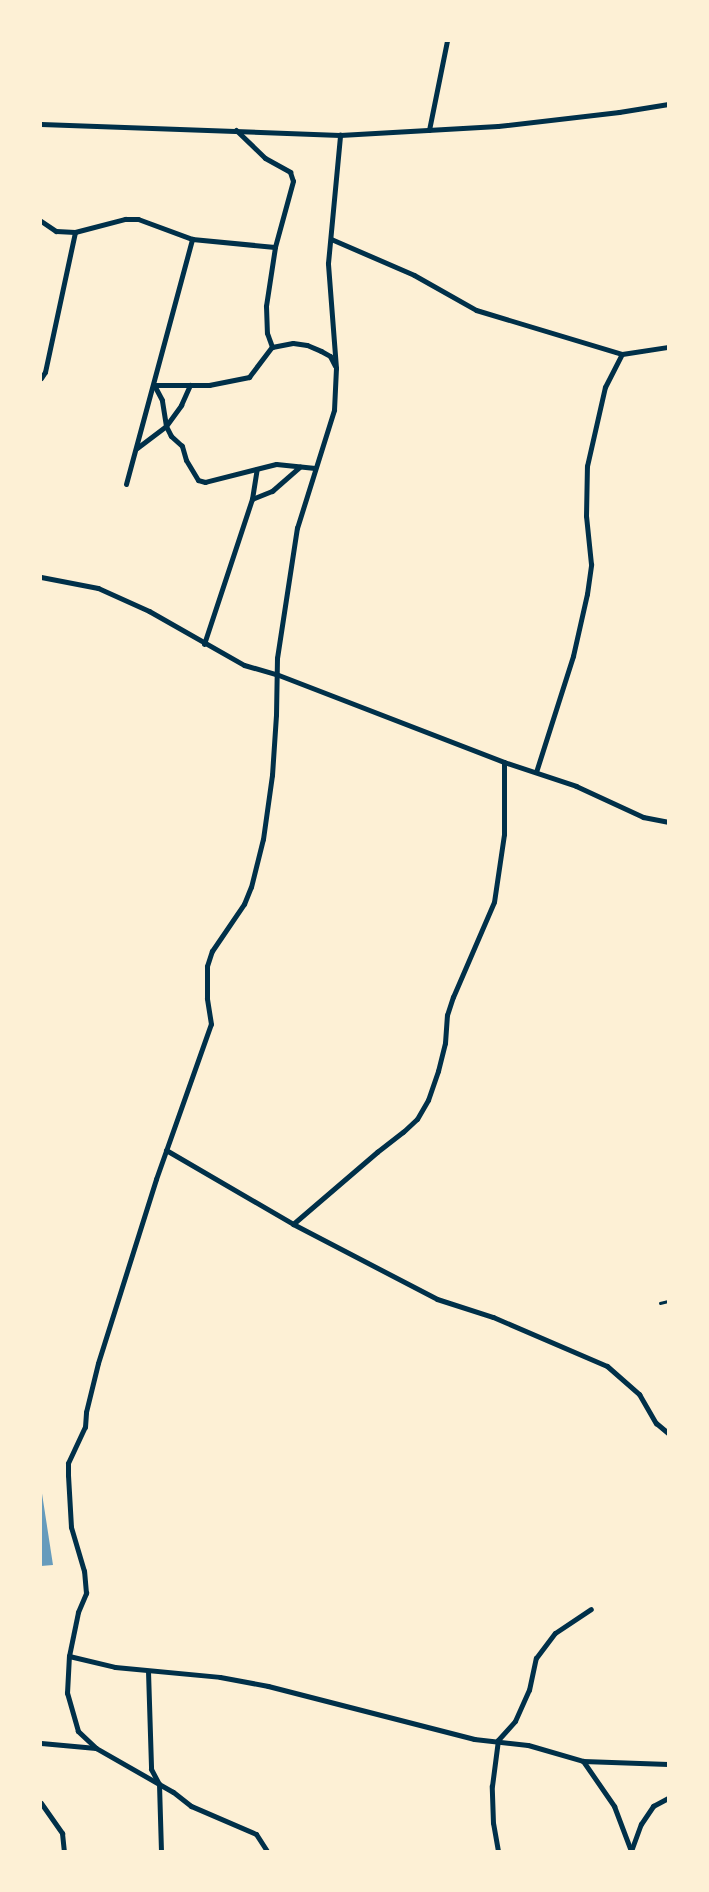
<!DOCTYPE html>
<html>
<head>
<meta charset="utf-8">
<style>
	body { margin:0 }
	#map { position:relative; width:709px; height:1892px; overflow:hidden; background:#fdf0d5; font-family:Ubuntu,sans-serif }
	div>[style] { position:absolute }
	.water>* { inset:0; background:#669bbc }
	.path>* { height:2.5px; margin:-1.25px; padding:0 1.25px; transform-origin:1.25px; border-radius:1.25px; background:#003049 }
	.minor>* { height:5px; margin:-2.5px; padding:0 2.5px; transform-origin:2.5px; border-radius:2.5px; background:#003049 }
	span { translate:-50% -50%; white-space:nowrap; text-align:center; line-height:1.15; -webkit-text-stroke:5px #fdf0d5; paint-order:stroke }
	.frame { position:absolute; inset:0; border:42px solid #fdf0d5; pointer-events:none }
</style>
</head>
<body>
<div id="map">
	<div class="water">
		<i style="clip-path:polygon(41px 1487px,53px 1565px,41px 1566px)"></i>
	</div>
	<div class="path">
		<i style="left:660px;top:1303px;width:8px;rotate:-14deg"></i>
	</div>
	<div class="minor">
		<i style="left:41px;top:124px;width:299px;rotate:2.1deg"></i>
		<i style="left:340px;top:135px;width:158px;rotate:-3.3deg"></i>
		<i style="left:498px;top:126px;width:122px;rotate:-6.6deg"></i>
		<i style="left:619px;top:112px;width:50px;rotate:-9.3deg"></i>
		<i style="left:236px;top:130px;width:40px;rotate:44deg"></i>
		<i style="left:265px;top:158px;width:29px;rotate:29deg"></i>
		<i style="left:290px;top:172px;width:9px;rotate:72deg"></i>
		<i style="left:293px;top:181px;width:68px;rotate:105.3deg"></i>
		<i style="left:275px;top:247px;width:60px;rotate:98.7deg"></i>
		<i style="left:266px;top:306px;width:27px;rotate:88deg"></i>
		<i style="left:267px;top:333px;width:15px;rotate:70deg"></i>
		<i style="left:429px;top:130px;width:91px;rotate:-78.6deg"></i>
		<i style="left:41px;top:221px;width:18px;rotate:34deg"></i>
		<i style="left:56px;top:231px;width:19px;rotate:3deg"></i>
		<i style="left:75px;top:232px;width:52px;rotate:-14.6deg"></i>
		<i style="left:125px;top:219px;width:13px"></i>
		<i style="left:138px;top:219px;width:58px;rotate:20.3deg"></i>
		<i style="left:192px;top:239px;width:83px;rotate:5.5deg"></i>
		<i style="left:331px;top:239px;width:90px;rotate:23.4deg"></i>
		<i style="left:414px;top:275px;width:71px;rotate:29.4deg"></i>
		<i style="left:476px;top:310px;width:152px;rotate:16.8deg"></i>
		<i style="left:41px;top:378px;width:7px;rotate:-56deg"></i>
		<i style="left:45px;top:372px;width:143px;rotate:-77.9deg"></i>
		<i style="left:137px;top:448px;width:36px;rotate:-37deg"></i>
		<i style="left:166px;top:426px;width:26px;rotate:-54deg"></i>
		<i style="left:181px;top:405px;width:22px;rotate:-66deg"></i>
		<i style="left:315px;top:468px;width:39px;rotate:-174deg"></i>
		<i style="left:276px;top:464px;width:73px;rotate:165.8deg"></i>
		<i style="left:205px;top:482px;width:7px;rotate:-164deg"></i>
		<i style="left:198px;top:480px;width:23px;rotate:-121deg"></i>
		<i style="left:186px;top:460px;width:15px;rotate:-106deg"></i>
		<i style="left:182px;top:446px;width:15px;rotate:-138deg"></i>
		<i style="left:171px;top:436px;width:11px;rotate:-117deg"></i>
		<i style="left:166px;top:426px;width:26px;rotate:-99deg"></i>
		<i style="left:162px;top:400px;width:17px;rotate:-118deg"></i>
		<i style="left:154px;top:385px;width:55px"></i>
		<i style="left:209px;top:385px;width:41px;rotate:-11.3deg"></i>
		<i style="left:249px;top:377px;width:38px;rotate:-53deg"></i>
		<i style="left:272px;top:347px;width:21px;rotate:-11deg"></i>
		<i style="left:293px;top:343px;width:14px;rotate:8deg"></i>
		<i style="left:307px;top:345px;width:15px;rotate:23deg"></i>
		<i style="left:321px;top:351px;width:10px;rotate:29deg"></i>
		<i style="left:330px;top:356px;width:11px;rotate:63deg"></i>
		<i style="left:126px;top:484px;width:254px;rotate:-74.9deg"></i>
		<i style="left:252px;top:499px;width:22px;rotate:-22deg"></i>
		<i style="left:272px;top:491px;width:37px;rotate:-41deg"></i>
		<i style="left:41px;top:577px;width:58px;rotate:10.9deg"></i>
		<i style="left:98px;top:588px;width:56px;rotate:24.3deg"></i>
		<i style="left:149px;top:611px;width:109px;rotate:29.6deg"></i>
		<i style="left:244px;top:665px;width:33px;rotate:16deg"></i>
		<i style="left:276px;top:674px;width:244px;rotate:21.1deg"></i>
		<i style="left:504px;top:762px;width:76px;rotate:18.4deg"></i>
		<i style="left:576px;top:786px;width:74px;rotate:24.8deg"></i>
		<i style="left:643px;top:817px;width:25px;rotate:11deg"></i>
		<i style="left:204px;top:644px;width:153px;rotate:-71.7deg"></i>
		<i style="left:252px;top:499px;width:30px;rotate:-81deg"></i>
		<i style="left:536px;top:772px;width:122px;rotate:-72.3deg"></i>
		<i style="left:573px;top:656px;width:64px;rotate:-77.3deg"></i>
		<i style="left:587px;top:594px;width:30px;rotate:-82deg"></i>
		<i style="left:591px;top:564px;width:48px;rotate:-95.9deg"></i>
		<i style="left:586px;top:516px;width:50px;rotate:-88.9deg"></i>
		<i style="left:587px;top:466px;width:81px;rotate:-77.2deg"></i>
		<i style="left:605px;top:387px;width:37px;rotate:-63deg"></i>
		<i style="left:622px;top:354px;width:47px;rotate:-8.7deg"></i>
		<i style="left:166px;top:1150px;width:147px;rotate:30.2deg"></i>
		<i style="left:293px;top:1224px;width:162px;rotate:27.5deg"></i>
		<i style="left:437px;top:1299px;width:59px;rotate:17.8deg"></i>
		<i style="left:493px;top:1317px;width:124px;rotate:23.3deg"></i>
		<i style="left:607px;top:1366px;width:43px;rotate:41.2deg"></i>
		<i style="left:639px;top:1394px;width:34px;rotate:60deg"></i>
		<i style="left:656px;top:1423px;width:16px;rotate:40deg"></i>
		<i style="left:293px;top:1224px;width:111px;rotate:-40.6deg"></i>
		<i style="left:377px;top:1152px;width:33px;rotate:-38deg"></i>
		<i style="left:403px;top:1132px;width:19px;rotate:-43deg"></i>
		<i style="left:417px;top:1119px;width:22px;rotate:-60deg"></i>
		<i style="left:428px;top:1100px;width:31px;rotate:-71deg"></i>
		<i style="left:438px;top:1071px;width:29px;rotate:-76deg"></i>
		<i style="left:445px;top:1043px;width:28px;rotate:-86deg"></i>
		<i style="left:447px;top:1015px;width:19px;rotate:-72deg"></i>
		<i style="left:453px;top:997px;width:103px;rotate:-66.7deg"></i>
		<i style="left:494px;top:902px;width:69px;rotate:-81.6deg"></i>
		<i style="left:504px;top:834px;width:72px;rotate:-90deg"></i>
		<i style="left:69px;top:1656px;width:47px;rotate:13.4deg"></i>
		<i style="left:115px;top:1667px;width:105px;rotate:5.4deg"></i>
		<i style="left:220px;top:1677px;width:49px;rotate:10.6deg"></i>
		<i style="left:268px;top:1686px;width:213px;rotate:14.4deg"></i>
		<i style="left:474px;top:1739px;width:54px;rotate:6.3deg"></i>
		<i style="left:528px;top:1745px;width:57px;rotate:16.2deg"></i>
		<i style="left:583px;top:1761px;width:85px;rotate:2deg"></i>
		<i style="left:148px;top:1671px;width:98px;rotate:88.2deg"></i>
		<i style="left:151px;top:1769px;width:17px;rotate:62deg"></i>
		<i style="left:159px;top:1784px;width:67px;rotate:88.3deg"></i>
		<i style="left:41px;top:1743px;width:55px;rotate:5.2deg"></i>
		<i style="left:583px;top:1761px;width:55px;rotate:55.4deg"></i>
		<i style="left:614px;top:1806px;width:48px;rotate:69.3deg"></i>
		<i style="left:41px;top:1803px;width:37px;rotate:55deg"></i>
		<i style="left:62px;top:1833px;width:18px;rotate:84deg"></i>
		<i style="left:267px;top:1851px;width:20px;rotate:-123deg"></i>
		<i style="left:256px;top:1834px;width:71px;rotate:-156.7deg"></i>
		<i style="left:191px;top:1806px;width:23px;rotate:-142deg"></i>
		<i style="left:173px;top:1792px;width:89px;rotate:-150.3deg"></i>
		<i style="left:96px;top:1748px;width:25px;rotate:-137deg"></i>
		<i style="left:78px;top:1731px;width:40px;rotate:-106deg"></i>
		<i style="left:67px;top:1693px;width:37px;rotate:-87deg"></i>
		<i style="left:69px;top:1656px;width:45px;rotate:-78.4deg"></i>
		<i style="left:78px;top:1612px;width:21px;rotate:-67deg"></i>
		<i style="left:86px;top:1593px;width:22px;rotate:-95deg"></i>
		<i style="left:84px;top:1571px;width:46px;rotate:-106.5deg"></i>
		<i style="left:71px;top:1527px;width:52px;rotate:-93.3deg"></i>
		<i style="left:68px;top:1475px;width:12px;rotate:-90deg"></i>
		<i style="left:68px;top:1463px;width:40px;rotate:-65deg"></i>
		<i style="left:85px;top:1427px;width:15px;rotate:-86deg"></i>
		<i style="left:86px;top:1412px;width:50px;rotate:-76.2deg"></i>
		<i style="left:98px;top:1363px;width:193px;rotate:-72.5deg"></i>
		<i style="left:156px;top:1179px;width:164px;rotate:-70.5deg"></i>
		<i style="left:211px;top:1024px;width:26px;rotate:-99deg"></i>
		<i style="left:207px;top:998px;width:32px;rotate:-90deg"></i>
		<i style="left:207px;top:966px;width:16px;rotate:-72deg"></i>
		<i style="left:212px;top:951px;width:57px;rotate:-55.8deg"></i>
		<i style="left:244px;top:904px;width:18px;rotate:-68deg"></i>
		<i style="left:251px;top:887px;width:49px;rotate:-76deg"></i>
		<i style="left:263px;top:839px;width:65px;rotate:-82deg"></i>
		<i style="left:272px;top:775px;width:60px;rotate:-86.2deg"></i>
		<i style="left:276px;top:715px;width:57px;rotate:-89deg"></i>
		<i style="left:277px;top:658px;width:132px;rotate:-81.3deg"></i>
		<i style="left:297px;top:528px;width:124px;rotate:-72.6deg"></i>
		<i style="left:334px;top:410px;width:42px;rotate:-87.3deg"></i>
		<i style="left:336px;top:368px;width:105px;rotate:-94.4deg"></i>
		<i style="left:328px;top:263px;width:129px;rotate:-84.6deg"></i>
		<i style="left:498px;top:1851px;width:28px;rotate:-100deg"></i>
		<i style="left:493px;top:1823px;width:37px;rotate:-92deg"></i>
		<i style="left:492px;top:1786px;width:46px;rotate:-82.6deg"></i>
		<i style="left:498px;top:1740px;width:25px;rotate:-48deg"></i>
		<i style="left:515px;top:1721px;width:34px;rotate:-66deg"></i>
		<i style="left:529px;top:1690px;width:33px;rotate:-78deg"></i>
		<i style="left:536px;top:1658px;width:31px;rotate:-53deg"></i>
		<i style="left:555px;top:1633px;width:43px;rotate:-33.7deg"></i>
		<i style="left:631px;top:1851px;width:29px;rotate:-70deg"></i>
		<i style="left:641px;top:1824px;width:22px;rotate:-56deg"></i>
		<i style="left:653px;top:1806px;width:17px;rotate:-28deg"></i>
	</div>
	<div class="frame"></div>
</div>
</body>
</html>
